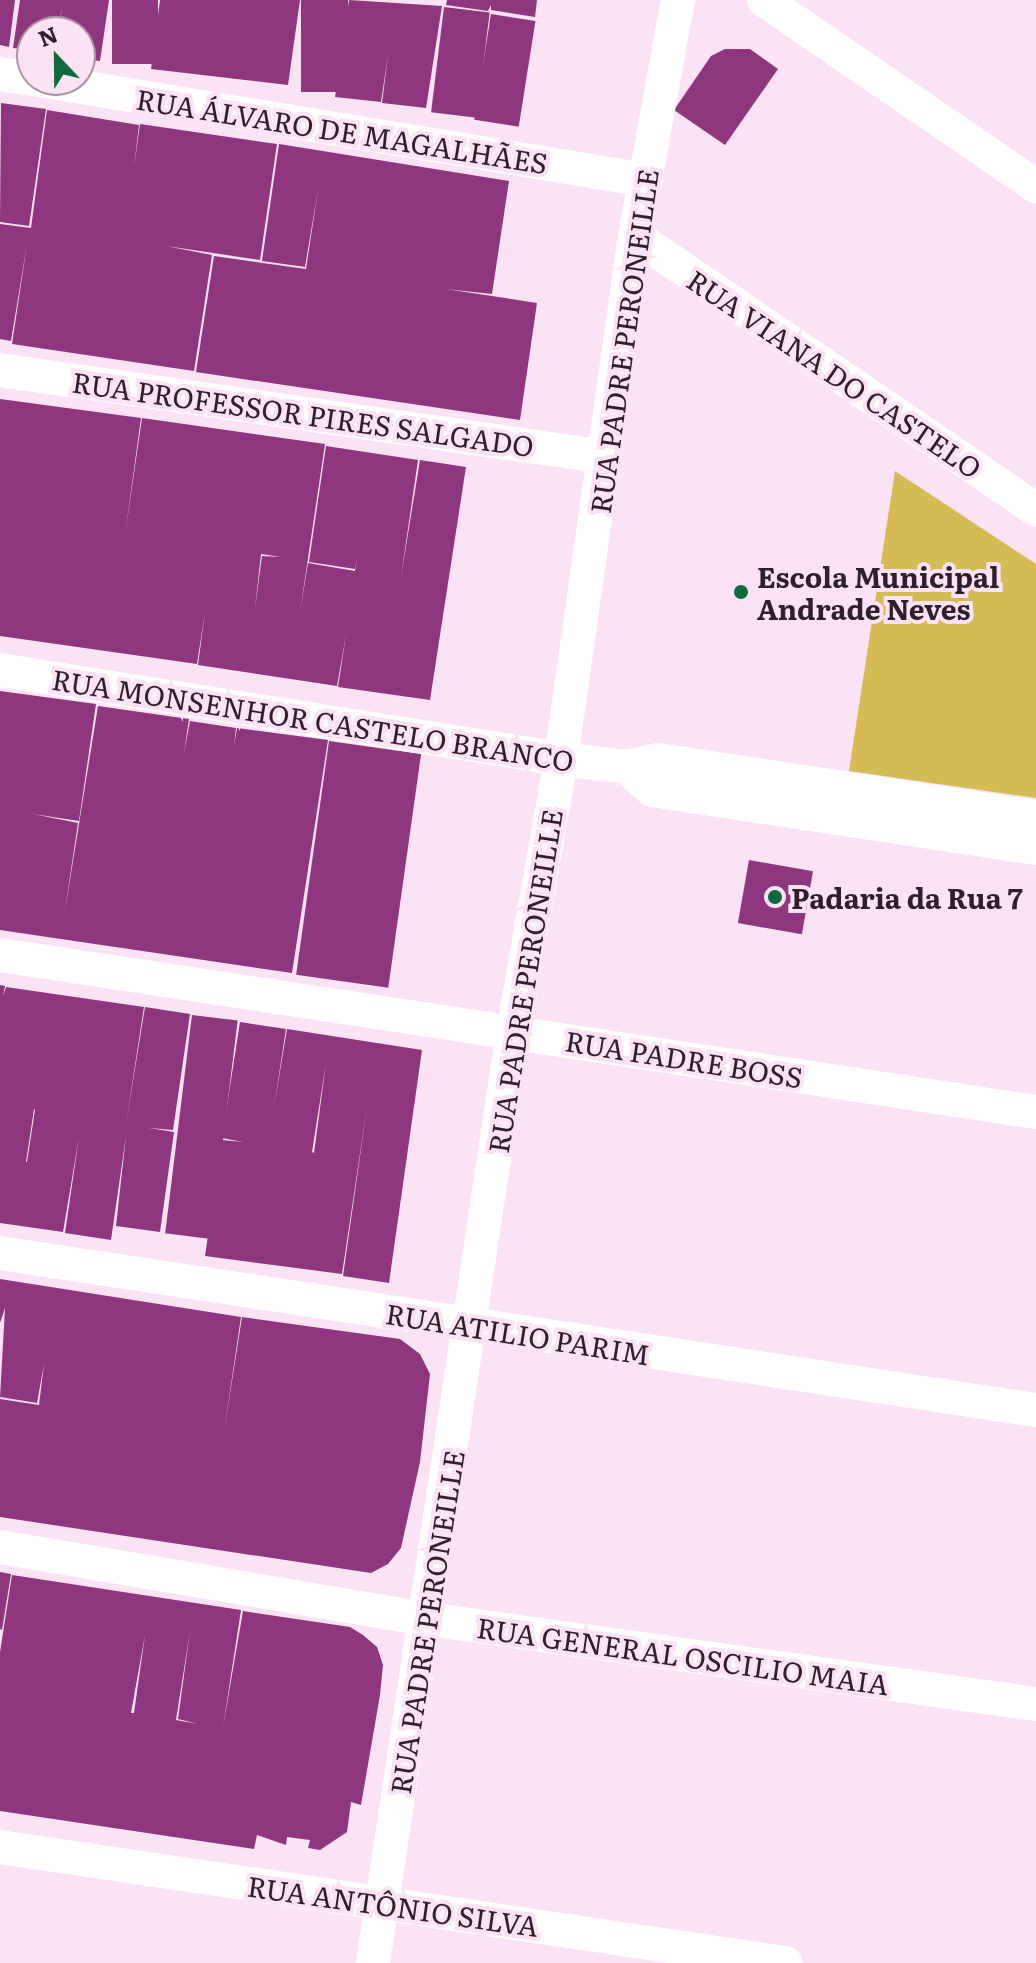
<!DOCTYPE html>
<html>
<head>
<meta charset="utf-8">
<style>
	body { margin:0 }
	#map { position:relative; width:1036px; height:1963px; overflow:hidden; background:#fbe2f4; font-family:Literata,serif }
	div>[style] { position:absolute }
	.green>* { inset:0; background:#d5bb53 }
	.building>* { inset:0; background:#8e377f; transform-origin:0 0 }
	.street>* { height:34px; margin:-17px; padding:0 17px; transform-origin:17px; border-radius:17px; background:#fff }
	.dots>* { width:22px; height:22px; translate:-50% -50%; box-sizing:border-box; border:4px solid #fbe2f4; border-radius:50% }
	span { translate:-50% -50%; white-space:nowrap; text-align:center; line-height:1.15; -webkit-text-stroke:8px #fbe2f4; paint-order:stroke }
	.street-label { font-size:28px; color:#2e1f2a }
	.poi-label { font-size:28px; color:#2e1f2a; font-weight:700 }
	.left { translate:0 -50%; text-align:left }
	.north { position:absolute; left:16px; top:16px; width:80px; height:80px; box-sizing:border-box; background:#fbe2f4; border:2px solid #a994a3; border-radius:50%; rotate:338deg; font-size:22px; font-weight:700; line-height:32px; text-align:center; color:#2e1f2a }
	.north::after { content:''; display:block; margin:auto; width:28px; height:36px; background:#0f6a3d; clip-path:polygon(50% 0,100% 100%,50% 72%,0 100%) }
</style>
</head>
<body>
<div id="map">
	<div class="green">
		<i style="clip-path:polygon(895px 471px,1036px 564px,1036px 798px,849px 771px)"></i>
	</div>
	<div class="building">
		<i style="clip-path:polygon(0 0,15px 0,9px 47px,0 45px)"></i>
		<i style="clip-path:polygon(20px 0,109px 0,100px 61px,80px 59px,80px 32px,59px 32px,62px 7px,58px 32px,32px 32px,32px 50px,13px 48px)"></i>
		<i style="left:112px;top:0;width:46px;height:64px"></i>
		<i style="clip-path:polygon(160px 0,300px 0,288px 85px,151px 69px)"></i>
		<i style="left:301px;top:0;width:47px;height:92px"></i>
		<i style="clip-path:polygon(349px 0,442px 6px,426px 108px,382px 103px,388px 55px,381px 102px,335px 97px)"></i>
		<i style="clip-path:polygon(447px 0,537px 0,535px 17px,491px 10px,491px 5px,488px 11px,446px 5px)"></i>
		<i style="left:444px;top:7px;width:46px;height:106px;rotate:7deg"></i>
		<i style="left:491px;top:14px;width:45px;height:107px;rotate:9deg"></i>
		<i style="clip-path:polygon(725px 49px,750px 49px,778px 69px,725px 145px,674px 110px,711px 56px)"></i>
		<i style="clip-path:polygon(1px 103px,46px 109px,29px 226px,0 222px)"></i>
		<i style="clip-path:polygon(47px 110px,139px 125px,134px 167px,140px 124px,277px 144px,260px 260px,166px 246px,212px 255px,194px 371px,12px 344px,27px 244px,11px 341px,0 339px,0 224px,31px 228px)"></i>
		<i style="clip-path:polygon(279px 144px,509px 181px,492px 294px,446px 289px,537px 303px,520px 420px,196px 372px,214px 256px,306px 269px,318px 190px,305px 267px,262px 261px)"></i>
		<i style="clip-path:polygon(evenodd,0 399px,141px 418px,125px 535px,142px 418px,325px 444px,300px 612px,308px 563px,355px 571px,357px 559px,355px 569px,309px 562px,326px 446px,418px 460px,401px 577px,420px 460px,466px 467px,430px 700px,338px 687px,346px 635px,337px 686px,198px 665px,205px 612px,197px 664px,0 636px,0 399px,261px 554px,281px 557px,262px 556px,255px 608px,261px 554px)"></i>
		<i style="clip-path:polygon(0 691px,96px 704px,79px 821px,33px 814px,78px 823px,64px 917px,98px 706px,189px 719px,184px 753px,190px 721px,236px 728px,234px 746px,237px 728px,328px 740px,292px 973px,0 930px)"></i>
		<i style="left:329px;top:741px;width:93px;height:236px;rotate:8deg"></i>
		<i style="left:749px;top:860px;width:65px;height:64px;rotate:10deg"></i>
		<i style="clip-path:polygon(evenodd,0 985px,5px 986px,3px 996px,6px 987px,144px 1007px,126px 1124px,145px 1007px,190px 1014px,173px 1130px,149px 1128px,174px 1132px,160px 1232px,116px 1226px,126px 1136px,111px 1240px,65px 1233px,79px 1137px,63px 1232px,0 1223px,0 985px,34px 1109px,35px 1110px,27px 1162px,26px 1162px,34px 1109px)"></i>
		<i style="left:192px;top:1015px;width:46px;height:220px;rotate:7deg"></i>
		<i style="clip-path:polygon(evenodd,240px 1022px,286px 1029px,274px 1107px,287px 1029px,422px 1050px,389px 1283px,343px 1276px,367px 1107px,342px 1274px,205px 1256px,222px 1140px,243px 1142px,222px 1138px,240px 1022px,326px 1063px,314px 1153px,312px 1152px,326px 1063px)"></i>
		<i style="clip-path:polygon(0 1279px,241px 1317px,224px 1432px,242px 1317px,400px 1339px,420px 1354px,430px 1374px,420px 1462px,401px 1548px,388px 1564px,371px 1573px,0 1517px,0 1399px,39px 1405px,44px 1364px,37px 1403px,0 1397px,5px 1308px,0 1323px)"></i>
		<i style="clip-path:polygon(0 1572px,11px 1574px,2px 1630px,0 1629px)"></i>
		<i style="clip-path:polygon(evenodd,12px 1575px,241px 1610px,223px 1727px,243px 1611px,350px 1627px,363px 1635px,377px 1647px,383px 1665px,380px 1695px,361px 1805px,351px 1802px,347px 1832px,320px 1850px,308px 1848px,310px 1840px,287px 1837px,286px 1845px,257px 1835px,254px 1849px,0 1811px,0 1652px,12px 1575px,190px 1631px,178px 1719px,198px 1724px,176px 1720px,190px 1631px,12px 1575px,145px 1635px,134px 1713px,131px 1713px,145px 1635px)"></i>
	</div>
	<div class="street">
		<i style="left:764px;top:0;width:330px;rotate:34.4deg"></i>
		<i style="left:0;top:74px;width:32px;rotate:9deg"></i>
		<i style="left:38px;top:80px;width:616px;rotate:9.34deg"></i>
		<i style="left:635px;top:236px;width:486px;rotate:34.3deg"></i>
		<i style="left:0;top:370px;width:612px;rotate:8.17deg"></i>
		<i style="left:0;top:670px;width:568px;rotate:9.01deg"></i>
		<i style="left:561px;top:759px;width:65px;rotate:7deg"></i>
		<i style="left:626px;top:767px;width:33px;rotate:-12deg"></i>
		<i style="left:658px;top:760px;width:382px;rotate:8.6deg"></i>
		<i style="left:626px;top:767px;width:35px;rotate:41deg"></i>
		<i style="left:652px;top:790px;width:388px;rotate:8.6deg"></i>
		<i style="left:0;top:955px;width:1048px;rotate:8.62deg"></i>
		<i style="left:0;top:1253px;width:1048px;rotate:8.62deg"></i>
		<i style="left:0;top:1547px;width:433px;rotate:9.6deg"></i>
		<i style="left:427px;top:1619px;width:615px;rotate:7.95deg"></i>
		<i style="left:0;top:1847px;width:794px;rotate:8.41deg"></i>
		<i style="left:373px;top:1963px;width:941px;rotate:-81.45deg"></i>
		<i style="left:513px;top:1032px;width:277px;rotate:-80deg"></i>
		<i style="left:561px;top:759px;width:528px;rotate:-81.95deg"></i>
		<i style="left:635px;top:236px;width:240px;rotate:-79.7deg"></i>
	</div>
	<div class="dots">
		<i style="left:741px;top:592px;background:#0f6a3d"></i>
		<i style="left:775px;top:897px;background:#0f6a3d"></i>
	</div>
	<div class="street-label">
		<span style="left:342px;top:130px;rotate:9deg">RUA ÁLVARO DE MAGALHÃES</span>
		<span style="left:623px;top:341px;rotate:-82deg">RUA PADRE PERONEILLE</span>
		<span style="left:835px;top:373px;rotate:34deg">RUA VIANA DO CASTELO</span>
		<span style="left:303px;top:413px;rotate:8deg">RUA PROFESSOR PIRES SALGADO</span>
		<span style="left:313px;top:719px;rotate:9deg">RUA MONSENHOR CASTELO BRANCO</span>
		<span style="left:524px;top:981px;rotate:-81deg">RUA PADRE PERONEILLE</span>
		<span style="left:684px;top:1058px;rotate:9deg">RUA PADRE BOSS</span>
		<span style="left:518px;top:1333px;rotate:9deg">RUA ATILIO PARIM</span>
		<span style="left:426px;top:1622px;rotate:-81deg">RUA PADRE PERONEILLE</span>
		<span style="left:683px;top:1655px;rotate:8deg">RUA GENERAL OSCILIO MAIA</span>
		<span style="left:393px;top:1905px;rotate:8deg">RUA ANTÔNIO SILVA</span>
	</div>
	<div class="poi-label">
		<span class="left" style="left:757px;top:592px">Escola Municipal<br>Andrade Neves</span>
		<span class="left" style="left:791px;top:897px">Padaria da Rua 7</span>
	</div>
	<div class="north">N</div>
</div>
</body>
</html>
